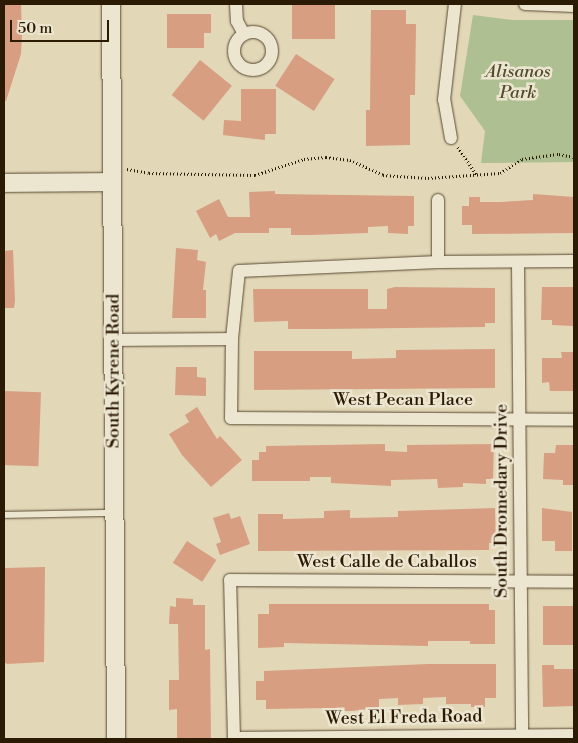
<!DOCTYPE html>
<html>
<head>
<meta charset="utf-8">
<style>
	body { margin:0 }
	#map { position:relative; width:578px; height:743px; overflow:hidden; background:#e2d7b7; font-family:"Libre Bodoni",serif }
	div>[style] { position:absolute }
	.green>* { inset:0; background:#aebf92 }
	.building>* { inset:0; background:#d79e82; transform-origin:0 0 }
	.path>* { height:2.5px; margin-top:-1.25px; transform-origin:0; background:repeating-linear-gradient(90deg,#2b1a04 0 1px,transparent 0 3.5px) }
	.roads { filter:drop-shadow(0 0 1px #594931) drop-shadow(0 0 1px #594931) }
	.lane>* { height:6px; margin:-3px; padding:0 3px; transform-origin:3px; border-radius:3px; background:#ece5d0 }
	.street>* { height:12px; margin:-6px; padding:0 6px; transform-origin:6px; border-radius:6px; background:#ece5d0 }
	.street>.ring { margin:-6px; padding:0; box-sizing:content-box; background:none; border:12px solid #ece5d0; border-radius:50% }
	.secondary>* { height:18px; margin:-9px; padding:0 9px; transform-origin:9px; border-radius:9px; background:#ece5d0 }
	span { translate:-50% -50%; white-space:nowrap; text-align:center; line-height:1.15; -webkit-text-stroke:5px #ece5d0; paint-order:stroke }
	.park-label { font-size:18px; color:#524c2f; font-style:italic }
	.street-label { font-size:18px; color:#2b1a04 }
	.frame { position:absolute; inset:0; border:5px solid #2b1a04; pointer-events:none }
	.scale { position:absolute; left:10px; top:20px; width:99px; height:22px; box-sizing:border-box; border:2px solid #2b1a04; border-top:0; padding-left:6px; font-size:15px; line-height:18px; white-space:nowrap; color:#2b1a04; -webkit-text-stroke:4px #ece5d0; paint-order:stroke }
</style>
</head>
<body>
<div id="map">
	<div class="green">
		<i style="clip-path:polygon(473px 15px,513px 20px,574px 20px,574px 162px,481px 163px,485px 131px,460px 96px)"></i>
	</div>
	<div class="building">
		<i style="clip-path:polygon(4px 4px,21px 4px,22px 35px,21px 54px,6px 101px,4px 101px)"></i>
		<i style="left:292px;top:4px;width:43px;height:35px"></i>
		<i style="clip-path:polygon(371px 10px,406px 10px,406px 24px,416px 24px,415px 95px,410px 95px,410px 145px,366px 146px,366px 110px,370px 110px)"></i>
		<i style="clip-path:polygon(167px 14px,211px 14px,211px 33px,204px 33px,204px 48px,167px 48px)"></i>
		<i style="left:296px;top:54px;width:46px;height:38px;rotate:33deg"></i>
		<i style="left:200px;top:60px;width:41px;height:45px;rotate:39deg"></i>
		<i style="clip-path:polygon(241px 89px,276px 89px,276px 134px,265px 134px,265px 140px,223px 135px,224px 120px,241px 121px)"></i>
		<i style="clip-path:polygon(275px 191px,275px 194px,414px 196px,414px 226px,408px 226px,408px 234px,388px 233px,388px 226px,368px 227px,368px 233px,310px 235px,291px 235px,291px 228px,269px 228px,269px 233px,235px 233px,219px 241px,216px 234px,210px 238px,196px 211px,219px 199px,228px 217px,250px 217px,249px 192px)"></i>
		<i style="clip-path:polygon(533px 194px,574px 197px,574px 233px,472px 234px,472px 225px,462px 225px,462px 206px,469px 206px,469px 197px,480px 197px,480px 202px,500px 202px,533px 200px)"></i>
		<i style="clip-path:polygon(176px 248px,198px 250px,197px 260px,206px 262px,203px 290px,206px 290px,206px 318px,172px 318px)"></i>
		<i style="clip-path:polygon(13px 250px,15px 300px,14px 308px,4px 308px,4px 251px)"></i>
		<i style="clip-path:polygon(395px 287px,495px 288px,495px 323px,485px 323px,485px 327px,324px 329px,288px 329px,288px 321px,254px 322px,253px 289px,368px 289px,368px 309px,387px 309px,387px 289px)"></i>
		<i style="clip-path:polygon(542px 287px,574px 287px,573px 326px,552px 325px,552px 320px,541px 320px)"></i>
		<i style="clip-path:polygon(495px 349px,495px 388px,254px 390px,254px 351px,352px 351px,352px 359px,396px 358px,396px 350px)"></i>
		<i style="clip-path:polygon(561px 352px,573px 352px,573px 391px,550px 391px,549px 382px,542px 383px,542px 358px,562px 358px)"></i>
		<i style="clip-path:polygon(176px 367px,197px 367px,197px 377px,206px 378px,206px 396px,175px 395px)"></i>
		<i style="left:4px;top:391px;width:37px;height:74px;rotate:2deg"></i>
		<i style="clip-path:polygon(197px 407px,217px 439px,220px 436px,242px 460px,211px 487px,182px 455px,169px 434px,189px 422px,185px 415px)"></i>
		<i style="clip-path:polygon(385px 444px,385px 451px,407px 452px,407px 445px,494px 444px,493px 479px,486px 479px,486px 484px,463px 483px,463px 487px,438px 488px,437px 479px,391px 480px,391px 486px,331px 483px,331px 477px,310px 477px,310px 481px,252px 481px,252px 460px,259px 460px,259px 452px,266px 452px,266px 446px)"></i>
		<i style="clip-path:polygon(556px 445px,574px 445px,574px 485px,563px 485px,563px 480px,543px 479px,544px 453px,555px 453px)"></i>
		<i style="clip-path:polygon(495px 508px,496px 543px,489px 543px,489px 550px,258px 551px,258px 514px,283px 514px,283px 519px,324px 518px,324px 511px,350px 510px,350px 518px,398px 517px,398px 511px)"></i>
		<i style="clip-path:polygon(542px 508px,572px 512px,572px 551px,555px 551px,555px 541px,542px 541px)"></i>
		<i style="clip-path:polygon(229px 513px,231px 519px,240px 516px,250px 544px,220px 555px,216px 544px,221px 542px,213px 518px)"></i>
		<i style="left:187px;top:541px;width:35px;height:26px;rotate:33deg"></i>
		<i style="clip-path:polygon(45px 567px,44px 662px,7px 664px,4px 662px,4px 568px)"></i>
		<i style="clip-path:polygon(176px 598px,193px 599px,193px 605px,205px 605px,205px 650px,210px 649px,211px 739px,177px 739px,177px 709px,169px 710px,169px 680px,179px 680px,178px 624px,169px 624px,170px 606px,176px 607px)"></i>
		<i style="clip-path:polygon(269px 604px,489px 604px,489px 610px,495px 610px,495px 644px,470px 644px,470px 641px,428px 641px,428px 646px,284px 643px,284px 647px,258px 648px,258px 614px,269px 614px)"></i>
		<i style="left:543px;top:606px;width:31px;height:39px"></i>
		<i style="clip-path:polygon(428px 664px,496px 664px,496px 698px,485px 698px,485px 707px,471px 707px,471px 704px,446px 704px,446px 697px,423px 698px,423px 704px,398px 705px,398px 698px,379px 699px,379px 708px,351px 711px,325px 711px,325px 708px,266px 709px,266px 700px,256px 700px,256px 681px,264px 681px,264px 671px)"></i>
		<i style="clip-path:polygon(542px 665px,554px 665px,554px 669px,574px 669px,574px 706px,543px 707px)"></i>
	</div>
	<div class="path">
		<i style="left:458px;top:147px;width:34px;rotate:56deg"></i>
		<i style="left:127px;top:169px;width:22px;rotate:10deg"></i>
		<i style="left:149px;top:173px;width:106px;rotate:1.1deg"></i>
		<i style="left:255px;top:175px;width:52px;rotate:-18.1deg"></i>
		<i style="left:304px;top:159px;width:22px;rotate:-5deg"></i>
		<i style="left:326px;top:157px;width:24px;rotate:7deg"></i>
		<i style="left:350px;top:160px;width:36px;rotate:24deg"></i>
		<i style="left:383px;top:175px;width:45px;rotate:3.8deg"></i>
		<i style="left:428px;top:178px;width:72px;rotate:-4deg"></i>
		<i style="left:500px;top:173px;width:26px;rotate:-32deg"></i>
		<i style="left:522px;top:159px;width:37px;rotate:-8deg"></i>
		<i style="left:559px;top:154px;width:15px;rotate:11deg"></i>
	</div>
	<div class="roads">
		<div class="lane">
			<i style="left:4px;top:515px;width:109px;rotate:-1.1deg"></i>
		</div>
		<div class="street">
			<i style="left:236px;top:4px;width:17px;rotate:87deg"></i>
			<i style="left:237px;top:21px;width:15px;rotate:62deg"></i>
			<i style="left:525px;top:4px;width:49px;rotate:2.3deg"></i>
			<i class="ring" style="left:234px;top:32px;width:26px;height:26px"></i>
			<i style="left:451px;top:138px;width:39px;rotate:-100deg"></i>
			<i style="left:444px;top:100px;width:97px;rotate:-83.5deg"></i>
			<i style="left:438px;top:200px;width:62px;rotate:90deg"></i>
			<i style="left:574px;top:261px;width:136px;rotate:179.6deg"></i>
			<i style="left:438px;top:262px;width:199px;rotate:177.4deg"></i>
			<i style="left:239px;top:271px;width:68px;rotate:95.9deg"></i>
			<i style="left:232px;top:339px;width:79px;rotate:90.7deg"></i>
			<i style="left:231px;top:418px;width:343px;rotate:0.3deg"></i>
			<i style="left:518px;top:262px;width:477px;rotate:89.5deg"></i>
			<i style="left:113px;top:340px;width:119px;rotate:-0.5deg"></i>
			<i style="left:234px;top:738px;width:340px;rotate:-0.5deg"></i>
			<i style="left:234px;top:739px;width:159px;rotate:-91.4deg"></i>
			<i style="left:230px;top:580px;width:344px;rotate:0.3deg"></i>
		</div>
		<div class="secondary">
			<i style="left:111px;top:4px;width:735px;rotate:89.61deg"></i>
			<i style="left:4px;top:183px;width:108px;rotate:-0.5deg"></i>
		</div>
	</div>
	<div class="park-label">
		<span style="left:518px;top:83px">Alisanos<br>Park</span>
	</div>
	<div class="street-label">
		<span style="left:114px;top:371px;rotate:-90deg">South Kyrene Road</span>
		<span style="left:403px;top:400px">West Pecan Place</span>
		<span style="left:502px;top:501px;rotate:-90deg">South Dromedary Drive</span>
		<span style="left:387px;top:562px">West Calle de Caballos</span>
		<span style="left:404px;top:718px;rotate:-1deg">West El Freda Road</span>
	</div>
	<div class="frame"></div>
	<div class="scale">50 m</div>
</div>
</body>
</html>
